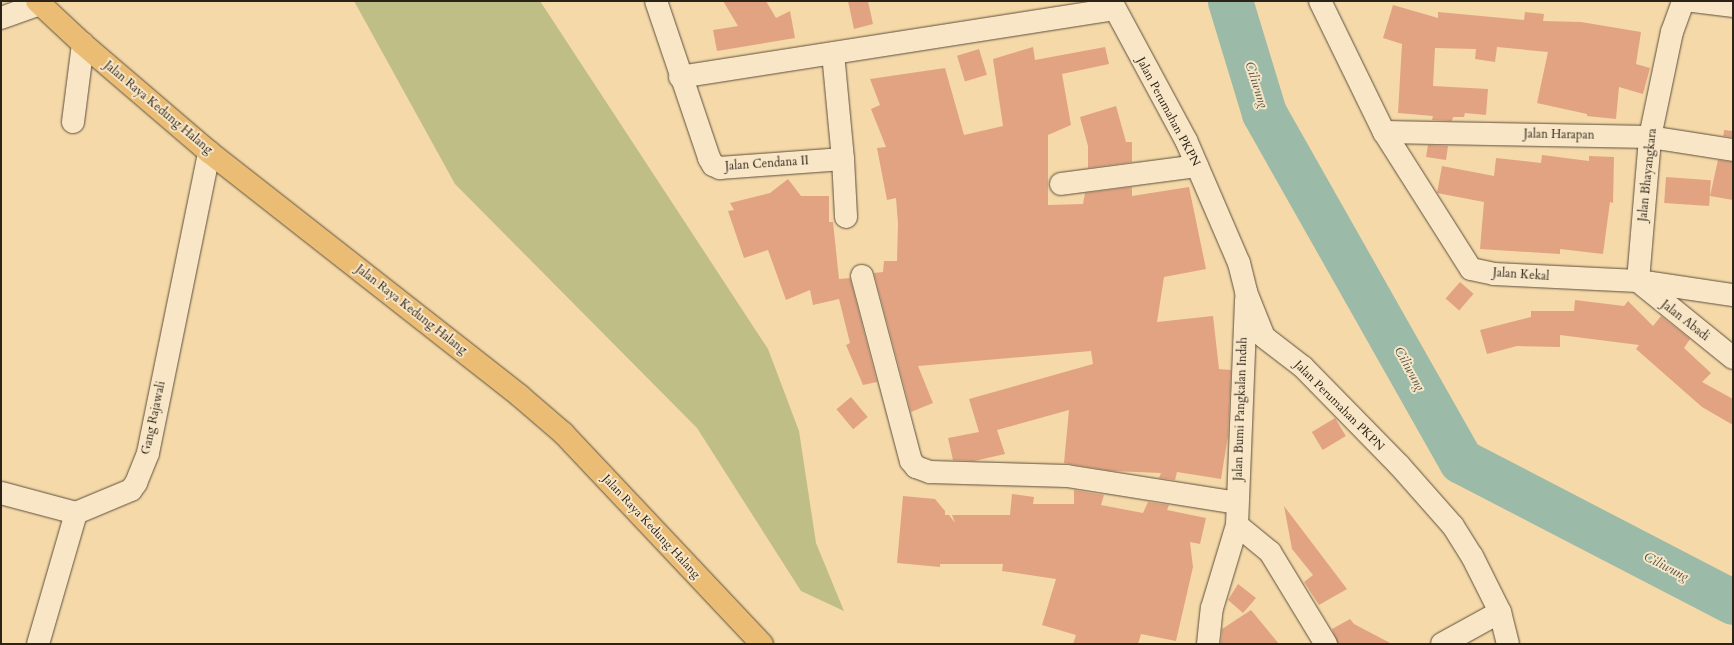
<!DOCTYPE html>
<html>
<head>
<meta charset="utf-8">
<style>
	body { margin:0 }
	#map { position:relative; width:1734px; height:645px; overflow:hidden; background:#f5d9a9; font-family:Cardo,serif }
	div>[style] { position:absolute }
	.green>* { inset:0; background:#bfbe86 }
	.river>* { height:45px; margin:-22.5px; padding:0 22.5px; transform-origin:22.5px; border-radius:22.5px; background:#9cbaa8 }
	.building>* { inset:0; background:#e2a383; transform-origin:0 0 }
	.roads { filter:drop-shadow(0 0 1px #5e503c) drop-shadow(0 0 1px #5e503c) }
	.minor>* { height:22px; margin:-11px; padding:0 11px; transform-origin:11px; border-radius:11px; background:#f8e6c7 }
	.major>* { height:22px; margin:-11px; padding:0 11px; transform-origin:11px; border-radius:11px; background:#eabc74 }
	span { translate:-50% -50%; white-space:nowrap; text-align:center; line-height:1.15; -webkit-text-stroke:4px #f8e6c7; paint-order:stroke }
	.street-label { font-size:12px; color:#2b2318 }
	.water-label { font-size:13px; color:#4d5043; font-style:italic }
	.frame { position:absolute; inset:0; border:2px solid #2b2318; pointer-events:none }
</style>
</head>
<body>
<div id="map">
	<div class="green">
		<i style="clip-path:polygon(354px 1px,540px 1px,768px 349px,799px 431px,816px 543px,844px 611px,801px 591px,697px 428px,455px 184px)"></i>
	</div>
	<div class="river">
		<i style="left:1230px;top:1px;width:117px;rotate:73.1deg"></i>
		<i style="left:1264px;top:113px;width:400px;rotate:60.5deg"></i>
		<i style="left:1461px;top:461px;width:306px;rotate:27.4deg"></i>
	</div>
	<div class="building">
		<i style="clip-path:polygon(723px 1px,766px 1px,776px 18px,790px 11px,795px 38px,717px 51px,713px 30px,738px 26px)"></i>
		<i style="clip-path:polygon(848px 1px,868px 1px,873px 24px,854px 29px)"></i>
		<i style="clip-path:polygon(1393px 5px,1438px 18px,1438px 12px,1524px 20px,1525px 12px,1544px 14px,1543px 21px,1581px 22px,1641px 32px,1636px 64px,1650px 68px,1643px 94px,1619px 87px,1616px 119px,1587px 116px,1587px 114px,1537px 103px,1548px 52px,1497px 47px,1495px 62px,1475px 59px,1476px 49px,1435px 48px,1433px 86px,1488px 89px,1486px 115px,1465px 113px,1464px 117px,1453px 117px,1452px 121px,1432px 120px,1433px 116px,1398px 113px,1402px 44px,1383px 38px)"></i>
		<i style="clip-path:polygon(1033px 47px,1035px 60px,1105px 47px,1109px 64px,1062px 74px,1071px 125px,1048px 135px,1048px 205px,1083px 204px,1085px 193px,1132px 187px,1132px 196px,1189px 187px,1206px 269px,1164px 277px,1157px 322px,1213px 316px,1219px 369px,1231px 370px,1228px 436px,1221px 479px,1177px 472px,1175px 480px,1159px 478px,1161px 473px,1112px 471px,1064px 463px,1069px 410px,997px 430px,1005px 454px,974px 461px,953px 460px,948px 438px,979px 432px,969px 399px,1093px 364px,1091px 351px,918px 366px,933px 403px,911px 412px,874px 273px,883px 272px,884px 261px,897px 261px,898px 224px,896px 198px,887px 200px,877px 148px,886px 147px,871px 109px,880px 105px,870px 79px,945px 68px,964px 135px,1003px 126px,993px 59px)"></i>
		<i style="left:979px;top:49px;width:27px;height:23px;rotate:73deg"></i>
		<i style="clip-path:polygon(1116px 106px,1126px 142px,1132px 142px,1132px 162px,1088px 168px,1088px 146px,1080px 117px)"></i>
		<i style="left:1724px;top:130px;width:9px;height:6px;rotate:6deg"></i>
		<i style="clip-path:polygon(1428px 145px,1448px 146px,1446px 160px,1426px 157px)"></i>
		<i style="clip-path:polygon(1542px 155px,1589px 161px,1589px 156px,1614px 157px,1613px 203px,1610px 202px,1603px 254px,1560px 249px,1560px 254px,1480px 249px,1484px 202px,1437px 193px,1442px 166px,1494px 176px,1496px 158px,1541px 163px)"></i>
		<i style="clip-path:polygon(1718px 160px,1733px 162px,1733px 200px,1710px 196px)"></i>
		<i style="left:1666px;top:177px;width:45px;height:26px;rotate:4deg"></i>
		<i style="clip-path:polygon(788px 179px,801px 196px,829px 196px,829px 222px,833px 222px,839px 279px,850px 278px,877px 382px,863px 385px,846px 345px,850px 343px,839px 299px,813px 305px,810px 290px,786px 300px,768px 250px,744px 258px,728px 211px,734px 210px,730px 203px,770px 193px)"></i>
		<i style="left:1460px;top:282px;width:18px;height:22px;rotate:41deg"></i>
		<i style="clip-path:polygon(1575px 300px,1624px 306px,1628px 301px,1653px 326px,1661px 316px,1690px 339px,1684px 348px,1711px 373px,1702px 382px,1733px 399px,1733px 425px,1702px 407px,1636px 349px,1639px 345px,1560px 335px,1560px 347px,1517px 346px,1487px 354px,1480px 330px,1531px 317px,1531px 311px,1574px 311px)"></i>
		<i style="left:851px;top:397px;width:26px;height:19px;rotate:50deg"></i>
		<i style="left:1335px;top:418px;width:21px;height:27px;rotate:59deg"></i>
		<i style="clip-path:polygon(1074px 490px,1104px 495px,1101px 505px,1143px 513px,1148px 502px,1169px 505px,1167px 510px,1206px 518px,1200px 544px,1190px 542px,1193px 567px,1176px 641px,1141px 634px,1138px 644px,1073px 644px,1076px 635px,1042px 625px,1056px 579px,1002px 571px,1003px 564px,940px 564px,940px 567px,897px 563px,903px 496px,935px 499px,945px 511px,945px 515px,949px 515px,955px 523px,952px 515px,1010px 515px,1012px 494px,1034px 497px,1033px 504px,1074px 504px)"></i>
		<i style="clip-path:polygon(1284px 506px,1347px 589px,1319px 605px,1304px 582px,1313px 575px,1292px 549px)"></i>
		<i style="clip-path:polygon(1238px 584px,1256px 598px,1243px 613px,1228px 600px)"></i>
		<i style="clip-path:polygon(1251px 610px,1279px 644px,1221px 644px,1222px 629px)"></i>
		<i style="clip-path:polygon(1350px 619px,1354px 624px,1392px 644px,1338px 644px,1332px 629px)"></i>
	</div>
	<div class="roads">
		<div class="minor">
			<i style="left:656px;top:1px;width:166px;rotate:71.3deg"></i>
			<i style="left:709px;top:158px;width:8px;rotate:60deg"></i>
			<i style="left:713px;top:165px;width:8px;rotate:23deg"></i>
			<i style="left:720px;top:168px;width:123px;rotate:-4.2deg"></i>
			<i style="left:843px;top:159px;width:106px;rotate:-95.4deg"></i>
			<i style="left:1111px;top:1px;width:158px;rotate:61.7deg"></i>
			<i style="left:1186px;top:140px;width:134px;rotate:66.7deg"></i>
			<i style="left:1239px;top:263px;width:30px;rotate:76deg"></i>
			<i style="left:1246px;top:292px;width:48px;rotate:68.2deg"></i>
			<i style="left:1264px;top:337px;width:49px;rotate:37.6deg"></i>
			<i style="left:1303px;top:367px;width:137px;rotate:45.6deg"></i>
			<i style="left:1399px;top:465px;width:81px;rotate:48.5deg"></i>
			<i style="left:1453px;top:526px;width:36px;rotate:58deg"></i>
			<i style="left:1472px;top:556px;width:63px;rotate:63.4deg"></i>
			<i style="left:1500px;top:612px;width:33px;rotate:76deg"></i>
			<i style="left:1320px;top:1px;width:146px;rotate:64deg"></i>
			<i style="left:1384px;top:132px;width:162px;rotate:57.6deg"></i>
			<i style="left:1471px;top:269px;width:24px;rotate:12deg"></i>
			<i style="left:1494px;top:274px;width:144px;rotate:2.8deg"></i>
			<i style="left:1638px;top:281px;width:96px;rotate:8.4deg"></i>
			<i style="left:1692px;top:1px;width:41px;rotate:7deg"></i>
			<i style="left:1px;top:18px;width:41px;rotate:-19.7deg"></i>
			<i style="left:680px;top:77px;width:438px;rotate:-8.9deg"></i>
			<i style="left:73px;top:122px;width:79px;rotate:-82.7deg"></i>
			<i style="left:1384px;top:132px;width:266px;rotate:1.1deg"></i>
			<i style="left:1650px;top:137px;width:84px;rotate:8.9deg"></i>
			<i style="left:843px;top:159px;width:58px;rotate:87deg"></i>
			<i style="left:1061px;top:184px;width:137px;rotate:-7.5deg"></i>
			<i style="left:862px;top:276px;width:191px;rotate:75.2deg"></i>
			<i style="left:911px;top:461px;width:8px;rotate:50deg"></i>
			<i style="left:916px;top:467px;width:15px;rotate:20deg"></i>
			<i style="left:930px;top:472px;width:137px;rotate:1.7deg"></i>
			<i style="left:1067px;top:476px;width:172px;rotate:9deg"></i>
			<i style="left:1638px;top:281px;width:144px;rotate:-85.2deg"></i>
			<i style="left:1650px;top:137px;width:107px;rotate:-78.2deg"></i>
			<i style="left:1672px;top:32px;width:33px;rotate:-70deg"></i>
			<i style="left:1638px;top:281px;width:122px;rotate:39deg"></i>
			<i style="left:1px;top:493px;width:78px;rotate:14.9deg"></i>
			<i style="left:1237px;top:525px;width:43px;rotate:39.3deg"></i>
			<i style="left:1270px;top:552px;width:108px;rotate:58.7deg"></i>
			<i style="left:38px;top:644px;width:136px;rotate:-73.8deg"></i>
			<i style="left:76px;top:513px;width:60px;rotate:-22.7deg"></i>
			<i style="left:131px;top:490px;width:9px;rotate:-54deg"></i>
			<i style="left:136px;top:483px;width:32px;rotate:-68deg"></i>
			<i style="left:148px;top:453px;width:307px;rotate:-78.5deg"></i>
			<i style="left:1208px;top:644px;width:36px;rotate:-84deg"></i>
			<i style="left:1212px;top:608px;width:87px;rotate:-73.2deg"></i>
			<i style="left:1237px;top:525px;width:226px;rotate:-87.7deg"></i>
			<i style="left:1442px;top:644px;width:66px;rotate:-28.9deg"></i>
		</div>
		<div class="major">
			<i style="left:37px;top:1px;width:63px;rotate:43.1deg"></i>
			<i style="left:83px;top:44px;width:166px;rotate:40.6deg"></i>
			<i style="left:209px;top:152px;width:395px;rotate:38.1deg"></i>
			<i style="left:520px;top:396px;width:57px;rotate:40.7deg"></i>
			<i style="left:563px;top:433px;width:290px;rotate:46.7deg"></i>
		</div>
	</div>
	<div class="street-label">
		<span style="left:158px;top:108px;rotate:40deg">Jalan Raya Kedung Halang</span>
		<span style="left:1168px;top:112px;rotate:62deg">Jalan Perumahan PKPN</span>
		<span style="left:1559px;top:135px;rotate:1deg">Jalan Harapan</span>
		<span style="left:767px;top:164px;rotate:-4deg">Jalan Cendana II</span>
		<span style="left:1648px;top:175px;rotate:-84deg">Jalan Bhayangkara</span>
		<span style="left:1521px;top:275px;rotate:4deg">Jalan Kekal</span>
		<span style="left:411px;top:310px;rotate:38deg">Jalan Raya Kedung Halang</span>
		<span style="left:1685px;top:321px;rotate:38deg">Jalan Abadi</span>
		<span style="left:1339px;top:406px;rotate:45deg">Jalan Perumahan PKPN</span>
		<span style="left:1241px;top:409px;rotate:-88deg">Jalan Bumi Pangkalan Indah</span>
		<span style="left:154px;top:418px;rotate:-78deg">Gang Rajawali</span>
		<span style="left:651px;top:527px;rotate:47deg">Jalan Raya Kedung Halang</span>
	</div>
	<div class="water-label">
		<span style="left:1256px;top:85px;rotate:72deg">Ciliwung</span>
		<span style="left:1409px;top:369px;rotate:61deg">Ciliwung</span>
		<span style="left:1666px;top:567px;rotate:27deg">Ciliwung</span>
	</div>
	<div class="frame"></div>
</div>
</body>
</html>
